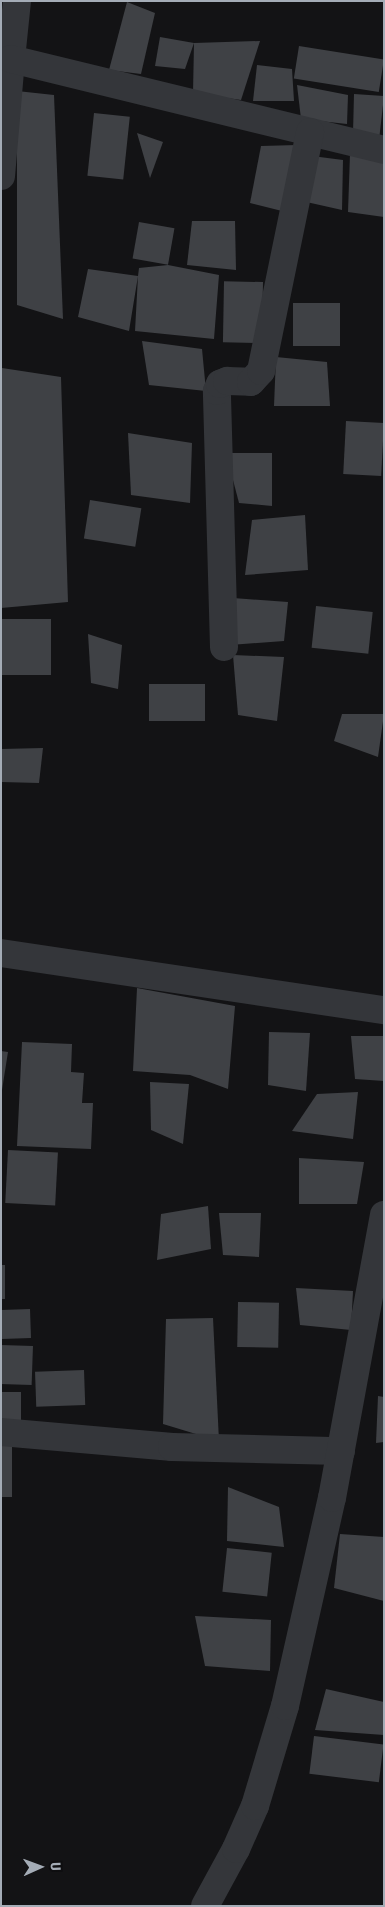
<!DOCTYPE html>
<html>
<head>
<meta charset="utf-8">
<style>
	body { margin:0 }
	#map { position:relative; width:385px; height:1907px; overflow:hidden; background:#131315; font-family:"Fira Sans Condensed",sans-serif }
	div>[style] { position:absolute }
	.building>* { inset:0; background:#3f4145; transform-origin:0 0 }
	.minor>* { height:28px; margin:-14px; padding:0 14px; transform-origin:14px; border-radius:14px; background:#34363a }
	span { translate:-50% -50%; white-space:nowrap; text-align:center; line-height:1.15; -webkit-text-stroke:5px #0e0e10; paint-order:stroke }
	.frame { position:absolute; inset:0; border:2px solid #a4acb6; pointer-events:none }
	.north { position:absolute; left:15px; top:1842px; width:50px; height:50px; -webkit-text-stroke:4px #0e0e10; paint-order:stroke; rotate:88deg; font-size:14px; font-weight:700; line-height:20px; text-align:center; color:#a4acb6 }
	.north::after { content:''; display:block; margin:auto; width:18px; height:22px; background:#a4acb6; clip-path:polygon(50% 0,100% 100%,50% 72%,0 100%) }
</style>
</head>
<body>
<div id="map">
	<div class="building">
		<i style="clip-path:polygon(127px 2px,155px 13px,141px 74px,109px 70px)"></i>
		<i style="clip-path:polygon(160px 37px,194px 43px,185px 69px,155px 66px)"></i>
		<i style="clip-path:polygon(260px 41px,241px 100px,193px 93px,194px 43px)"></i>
		<i style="left:299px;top:46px;width:86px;height:33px;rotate:9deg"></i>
		<i style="clip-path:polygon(257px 65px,292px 69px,294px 101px,253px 101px)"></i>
		<i style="clip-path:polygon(297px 85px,348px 95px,347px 124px,301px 119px)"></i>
		<i style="clip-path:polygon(17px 91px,54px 95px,63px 319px,17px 305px)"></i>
		<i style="clip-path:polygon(354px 94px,384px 96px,379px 140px,353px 133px)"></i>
		<i style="left:94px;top:113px;width:36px;height:63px;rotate:6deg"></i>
		<i style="clip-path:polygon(137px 133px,163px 142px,150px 178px)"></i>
		<i style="clip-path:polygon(297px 145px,286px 212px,250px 203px,261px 146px)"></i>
		<i style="clip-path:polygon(350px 154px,384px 160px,384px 217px,348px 212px)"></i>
		<i style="clip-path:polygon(312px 156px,343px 160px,342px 210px,302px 201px)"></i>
		<i style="clip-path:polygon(192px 221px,235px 221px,236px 270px,187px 265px)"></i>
		<i style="left:139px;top:222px;width:36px;height:37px;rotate:10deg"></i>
		<i style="clip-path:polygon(168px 265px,219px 275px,214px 339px,135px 331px,138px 276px,129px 331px,78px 317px,88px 269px,138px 276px,139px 268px)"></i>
		<i style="left:263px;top:282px;width:61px;height:39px;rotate:91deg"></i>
		<i style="left:293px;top:303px;width:47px;height:43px"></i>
		<i style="clip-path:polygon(142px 341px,202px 349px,206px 391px,149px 385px)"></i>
		<i style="clip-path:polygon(276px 357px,327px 362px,330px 406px,274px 406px)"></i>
		<i style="clip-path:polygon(2px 368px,61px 377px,68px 602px,1px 608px)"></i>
		<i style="left:346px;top:421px;width:38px;height:53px;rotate:3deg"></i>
		<i style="clip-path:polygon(128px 433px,192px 443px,190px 503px,131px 495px)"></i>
		<i style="clip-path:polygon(226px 453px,272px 453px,272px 506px,239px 503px)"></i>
		<i style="left:90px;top:500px;width:52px;height:39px;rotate:9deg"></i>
		<i style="clip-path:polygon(305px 515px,308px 570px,245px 575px,252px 520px)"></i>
		<i style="clip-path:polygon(233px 598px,288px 602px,284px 641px,230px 645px)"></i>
		<i style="left:316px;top:606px;width:57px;height:42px;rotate:6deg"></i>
		<i style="left:1px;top:619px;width:50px;height:56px"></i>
		<i style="clip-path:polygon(88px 634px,122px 645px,118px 689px,91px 683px)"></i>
		<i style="clip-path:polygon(233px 655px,284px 657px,277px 721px,238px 715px)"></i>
		<i style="left:149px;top:684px;width:56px;height:37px"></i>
		<i style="clip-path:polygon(342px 714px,384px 714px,378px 757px,334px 741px)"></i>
		<i style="clip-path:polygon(43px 748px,39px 783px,1px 782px,1px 749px)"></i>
		<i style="clip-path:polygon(137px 988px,235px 1006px,228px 1089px,190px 1075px,133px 1071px)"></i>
		<i style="clip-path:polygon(269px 1032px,310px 1033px,306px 1091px,268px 1085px)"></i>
		<i style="clip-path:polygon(351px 1036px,384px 1036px,384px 1081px,355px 1079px)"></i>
		<i style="clip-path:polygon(22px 1042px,72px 1044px,71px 1072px,84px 1073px,82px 1103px,93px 1103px,91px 1149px,17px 1146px)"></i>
		<i style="clip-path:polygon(1px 1051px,8px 1052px,2px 1090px,1px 1090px)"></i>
		<i style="clip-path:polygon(150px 1082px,189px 1084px,183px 1144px,151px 1130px)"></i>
		<i style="clip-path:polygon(358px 1092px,353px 1139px,292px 1131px,317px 1094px)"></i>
		<i style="left:8px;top:1150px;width:50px;height:53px;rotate:3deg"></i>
		<i style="clip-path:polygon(299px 1158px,364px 1162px,357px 1204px,299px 1204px)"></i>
		<i style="clip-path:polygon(208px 1206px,211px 1249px,157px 1260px,161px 1214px)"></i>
		<i style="clip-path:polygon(219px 1213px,261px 1213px,259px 1257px,223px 1255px)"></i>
		<i style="left:1px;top:1265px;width:4px;height:34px"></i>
		<i style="clip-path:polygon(296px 1288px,353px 1291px,351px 1330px,300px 1325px)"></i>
		<i style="left:238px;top:1302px;width:41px;height:45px;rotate:1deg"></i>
		<i style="left:30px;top:1309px;width:29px;height:29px;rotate:88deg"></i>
		<i style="clip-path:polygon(213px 1318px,219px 1441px,163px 1424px,166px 1319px)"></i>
		<i style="left:1px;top:1345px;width:32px;height:39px;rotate:2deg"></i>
		<i style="left:84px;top:1370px;width:35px;height:49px;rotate:88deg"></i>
		<i style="left:1px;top:1392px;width:20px;height:30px"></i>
		<i style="clip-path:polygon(378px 1396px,384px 1397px,384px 1442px,376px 1443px)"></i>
		<i style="left:1px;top:1439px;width:11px;height:58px"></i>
		<i style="clip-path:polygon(228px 1487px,279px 1507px,284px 1547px,227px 1541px)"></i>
		<i style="clip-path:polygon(340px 1534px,384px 1537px,384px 1601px,334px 1588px)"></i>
		<i style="left:227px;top:1548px;width:45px;height:44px;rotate:6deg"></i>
		<i style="clip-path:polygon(195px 1616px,271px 1620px,270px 1671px,205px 1666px)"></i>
		<i style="clip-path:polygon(326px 1689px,384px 1702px,384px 1735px,315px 1730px)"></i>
		<i style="left:314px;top:1736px;width:70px;height:38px;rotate:7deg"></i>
	</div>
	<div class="minor">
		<i style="left:11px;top:59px;width:58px;rotate:-84.1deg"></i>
		<i style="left:1px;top:176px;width:117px;rotate:-85.1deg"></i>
		<i style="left:11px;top:59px;width:384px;rotate:13.7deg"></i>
		<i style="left:224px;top:647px;width:256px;rotate:-91.6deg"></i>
		<i style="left:217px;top:391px;width:8px;rotate:-67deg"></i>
		<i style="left:220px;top:384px;width:8px;rotate:-23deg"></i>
		<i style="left:227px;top:381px;width:24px;rotate:2deg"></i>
		<i style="left:251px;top:382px;width:15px;rotate:-48deg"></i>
		<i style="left:261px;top:371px;width:244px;rotate:-78.4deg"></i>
		<i style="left:1px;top:953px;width:387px;rotate:8.5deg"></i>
		<i style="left:1px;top:1432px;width:172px;rotate:5deg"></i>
		<i style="left:172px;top:1447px;width:169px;rotate:1.4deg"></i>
		<i style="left:205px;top:1906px;width:65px;rotate:-61.5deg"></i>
		<i style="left:236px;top:1849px;width:47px;rotate:-66.2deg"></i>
		<i style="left:255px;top:1806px;width:104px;rotate:-73.3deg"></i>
		<i style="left:285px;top:1706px;width:213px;rotate:-77.3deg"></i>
		<i style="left:332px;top:1498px;width:288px;rotate:-79.6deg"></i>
	</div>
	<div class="frame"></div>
	<div class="north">U</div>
</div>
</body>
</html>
